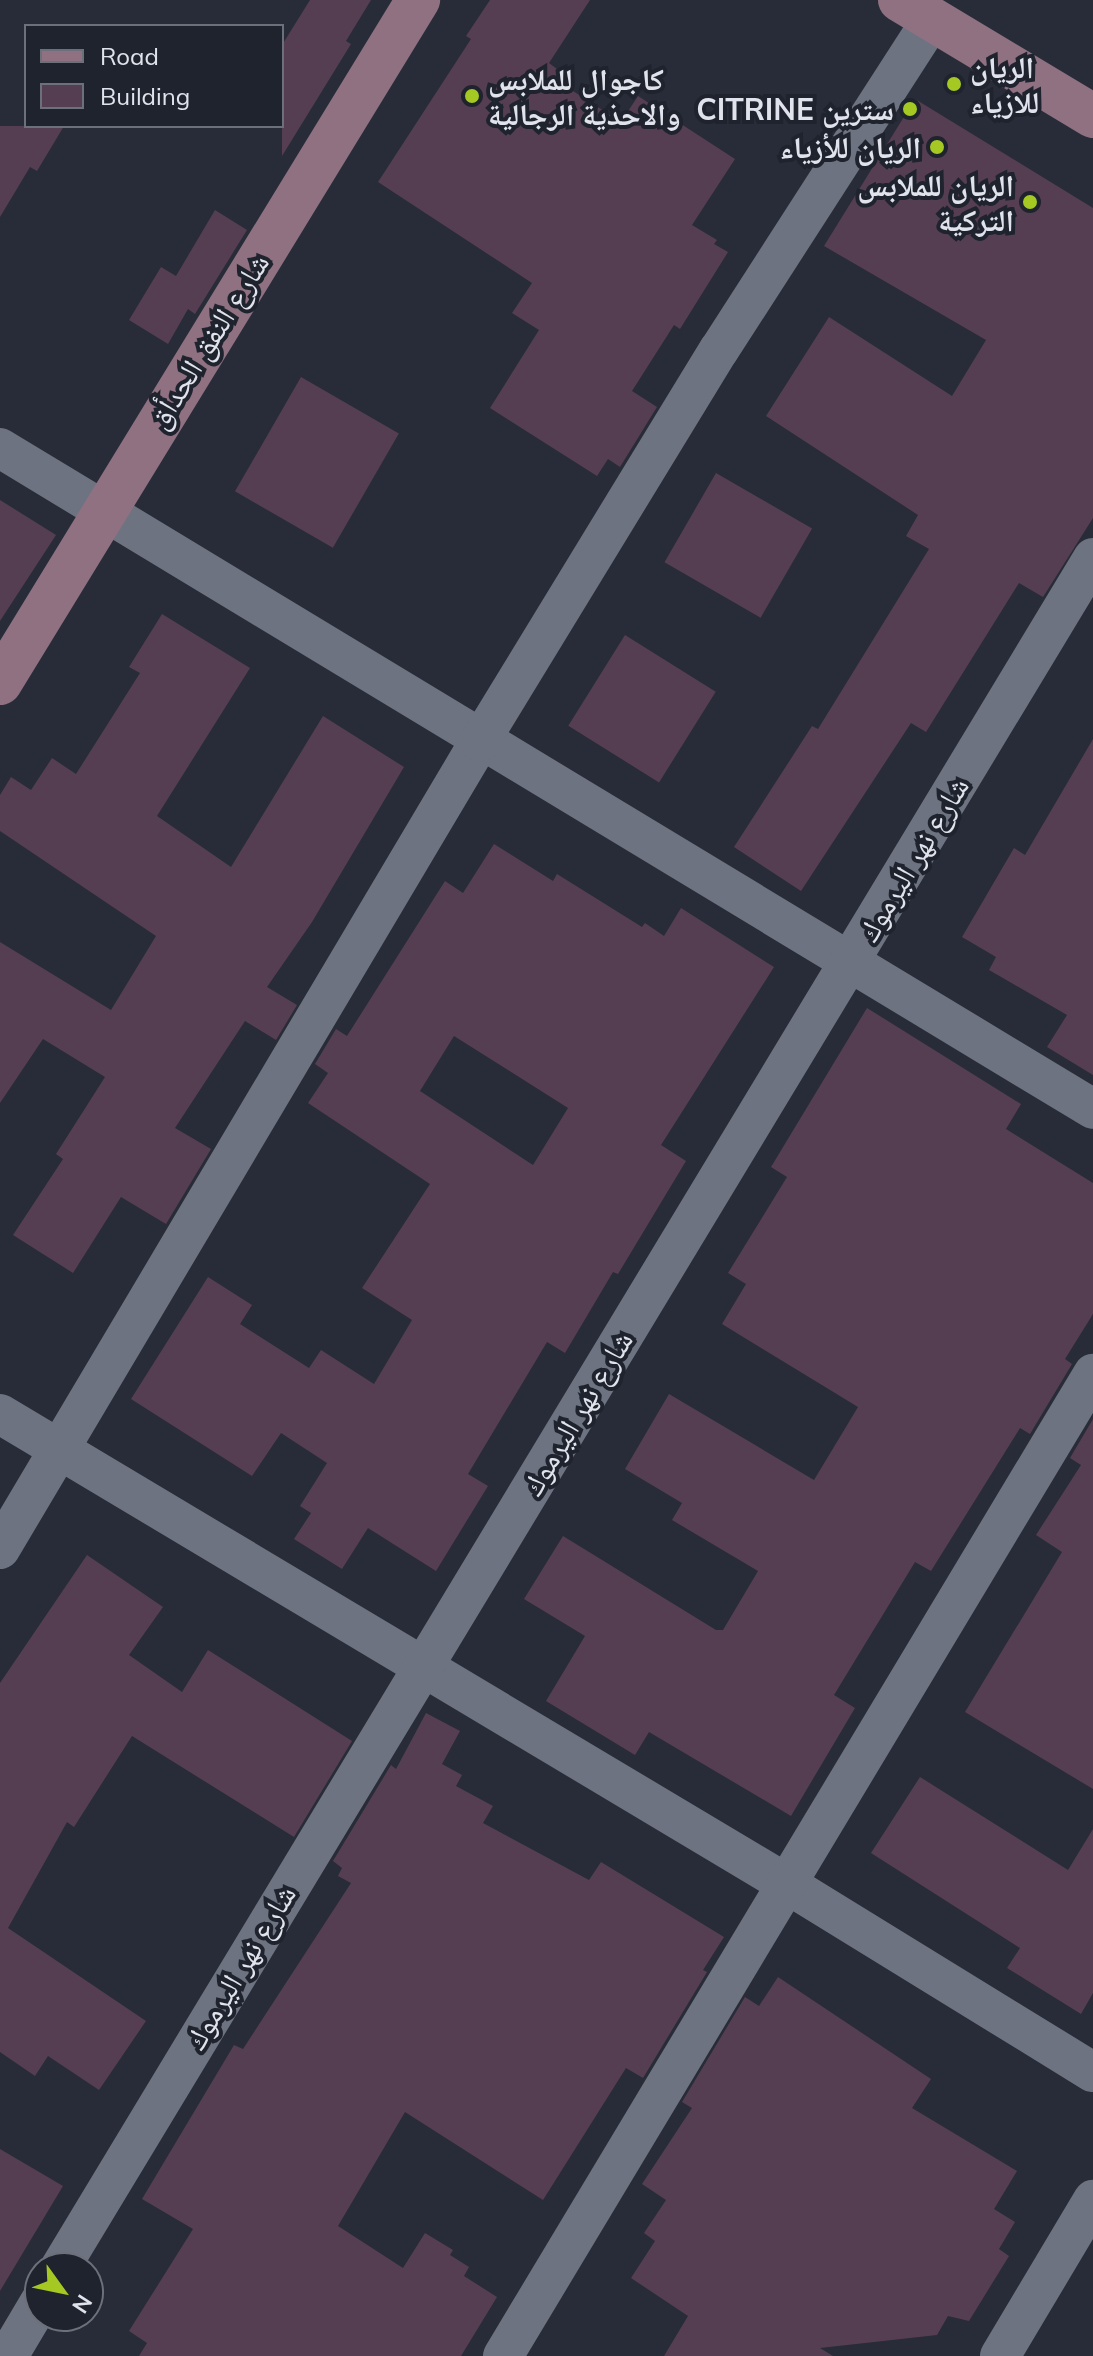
<!DOCTYPE html>
<html>
<head>
<meta charset="utf-8">
<style>
	body { margin:0 }
	#map { position:relative; width:1093px; height:2356px; overflow:hidden; background:#282c38; font-family:Mulish,"Noto Naskh Arabic",sans-serif }
	div>[style] { position:absolute }
	.building>* { inset:0; background:#553e51; transform-origin:0 0 }
	.street>* { height:40px; margin:-20px; padding:0 20px; transform-origin:20px; border-radius:20px; background:#6e7381 }
	.secondary>* { height:44px; margin:-22px; padding:0 22px; transform-origin:22px; border-radius:22px; background:#8f7182 }
	.dots>* { width:22px; height:22px; translate:-50% -50%; box-sizing:border-box; border:4px solid #1e232e; border-radius:50% }
	span { translate:-50% -50%; white-space:nowrap; text-align:center; line-height:1.15; -webkit-text-stroke:8px #1e232e; paint-order:stroke }
	.poi-label { font-size:30px; color:#e0e3eb; font-weight:700 }
	.left { translate:0 -50%; text-align:left }
	.right { translate:-100% -50%; text-align:right }
	.street-label { font-size:30px; color:#e0e3eb }
	.legend { position:absolute; left:24px; top:24px; width:260px; height:104px; box-sizing:border-box; background:#1e232e; border:2px solid #6c707a; margin:0; padding:10px 14px; list-style:none; font-size:24px; color:#e0e3eb }
	.legend li { display:flex; align-items:center; gap:16px; height:40px }
	.legend b { width:40px; border:2px solid #6c707a }
	.north { position:absolute; left:24px; top:2252px; width:80px; height:80px; box-sizing:border-box; background:#1e232e; border:2px solid #6c707a; border-radius:50%; rotate:123deg; font-size:22px; font-weight:700; line-height:32px; text-align:center; color:#e0e3eb }
	.north::after { content:''; display:block; margin:auto; width:28px; height:36px; background:#a5c823; clip-path:polygon(50% 0,100% 100%,50% 72%,0 100%) }
</style>
</head>
<body>
<div id="map">
	<div class="building">
		<i style="clip-path:polygon(310px 0,371px 0,346px 41px,351px 44px,282px 156px,282px 45px)"></i>
		<i style="clip-path:polygon(490px 0,590px 0,549px 63px,561px 72px,556px 80px,621px 122px,638px 96px,735px 159px,692px 225px,717px 240px,714px 244px,728px 252px,680px 329px,674px 325px,632px 391px,657px 407px,620px 467px,608px 459px,597px 476px,490px 408px,539px 330px,512px 313px,532px 283px,378px 182px,471px 39px,466px 36px)"></i>
		<i style="clip-path:polygon(915px 99px,1093px 208px,1093px 518px,1043px 597px,1019px 583px,926px 732px,911px 723px,801px 891px,734px 847px,812px 726px,818px 729px,929px 549px,906px 536px,918px 515px,766px 416px,829px 317px,952px 396px,986px 340px,824px 246px)"></i>
		<i style="clip-path:polygon(0 126px,64px 126px,37px 171px,30px 167px,0 217px)"></i>
		<i style="clip-path:polygon(215px 210px,247px 230px,195px 314px,188px 309px,168px 344px,129px 320px,161px 267px,176px 276px)"></i>
		<i style="left:301px;top:377px;width:113px;height:132px;rotate:30deg"></i>
		<i style="left:716px;top:473px;width:111px;height:103px;rotate:30deg"></i>
		<i style="clip-path:polygon(0 500px,56px 535px,0 621px)"></i>
		<i style="clip-path:polygon(162px 614px,250px 668px,157px 816px,231px 867px,323px 716px,404px 767px,312px 922px,267px 987px,297px 1005px,276px 1040px,245px 1021px,175px 1128px,211px 1149px,166px 1224px,121px 1197px,73px 1273px,13px 1235px,63px 1159px,56px 1154px,105px 1077px,43px 1039px,0 1103px,0 942px,111px 1010px,156px 936px,0 831px,0 795px,11px 777px,31px 790px,52px 758px,76px 774px,140px 673px,129px 667px)"></i>
		<i style="left:625px;top:635px;width:107px;height:107px;rotate:32deg"></i>
		<i style="clip-path:polygon(1093px 739px,1093px 1075px,1047px 1047px,1067px 1015px,989px 970px,996px 957px,962px 937px,1014px 848px,1025px 855px)"></i>
		<i style="clip-path:polygon(evenodd,494px 844px,553px 881px,557px 874px,642px 927px,645px 923px,664px 936px,681px 908px,774px 967px,661px 1145px,686px 1161px,618px 1274px,613px 1272px,565px 1353px,547px 1342px,468px 1474px,488px 1486px,436px 1571px,368px 1528px,342px 1569px,294px 1539px,311px 1513px,300px 1506px,327px 1463px,281px 1433px,252px 1476px,131px 1399px,208px 1277px,252px 1305px,240px 1324px,309px 1368px,321px 1350px,374px 1384px,412px 1320px,362px 1288px,430px 1184px,308px 1103px,328px 1073px,315px 1064px,336px 1029px,347px 1036px,445px 881px,463px 893px,494px 844px,454px 1036px,568px 1108px,533px 1165px,420px 1091px,454px 1036px)"></i>
		<i style="clip-path:polygon(867px 1008px,1021px 1104px,1006px 1129px,1093px 1183px,1093px 1314px,1065px 1359px,1072px 1364px,1030px 1434px,1020px 1428px,931px 1571px,915px 1562px,834px 1695px,855px 1708px,791px 1816px,649px 1732px,635px 1755px,546px 1701px,585px 1636px,524px 1599px,563px 1536px,716px 1630px,723px 1630px,758px 1571px,672px 1520px,682px 1503px,625px 1469px,669px 1394px,814px 1480px,858px 1407px,722px 1324px,746px 1284px,728px 1273px,787px 1177px,771px 1167px)"></i>
		<i style="clip-path:polygon(1093px 1419px,1093px 1789px,965px 1712px,1062px 1552px,1036px 1535px,1081px 1465px,1070px 1458px)"></i>
		<i style="clip-path:polygon(87px 1555px,163px 1607px,129px 1655px,182px 1692px,208px 1650px,352px 1741px,294px 1837px,132px 1736px,74px 1827px,67px 1822px,8px 1928px,146px 2021px,99px 2090px,48px 2056px,35px 2076px,0 2052px,0 1683px)"></i>
		<i style="clip-path:polygon(426px 1713px,460px 1731px,442px 1764px,462px 1775px,456px 1786px,493px 1806px,483px 1823px,589px 1880px,601px 1862px,724px 1937px,703px 1970px,707px 1972px,643px 2078px,626px 2068px,543px 2200px,405px 2112px,338px 2226px,403px 2268px,425px 2233px,453px 2250px,450px 2255px,469px 2267px,464px 2276px,497px 2297px,461px 2356px,139px 2356px,147px 2343px,129px 2331px,193px 2229px,142px 2199px,234px 2045px,243px 2049px,351px 1883px,338px 1876px,342px 1868px,333px 1861px,391px 1765px,396px 1769px)"></i>
		<i style="clip-path:polygon(920px 1777px,1068px 1870px,1093px 1829px,1093px 1993px,1081px 2014px,1007px 1968px,1020px 1948px,871px 1853px)"></i>
		<i style="clip-path:polygon(778px 1977px,931px 2079px,912px 2108px,1017px 2171px,994px 2209px,1015px 2222px,999px 2249px,1009px 2256px,969px 2321px,948px 2316px,937px 2335px,820px 2348px,833px 2356px,664px 2356px,688px 2316px,631px 2278px,655px 2241px,644px 2233px,666px 2200px,642px 2184px,692px 2108px,682px 2102px,745px 1997px,759px 2006px)"></i>
		<i style="clip-path:polygon(0 2149px,63px 2186px,0 2291px)"></i>
	</div>
	<div class="street">
		<i style="left:0;top:448px;width:1277px;rotate:31.16deg"></i>
		<i style="left:0;top:1414px;width:917px;rotate:30.85deg"></i>
		<i style="left:787px;top:1884px;width:359px;rotate:31.6deg"></i>
		<i style="left:0;top:1549px;width:940px;rotate:-59.29deg"></i>
		<i style="left:480px;top:741px;width:458px;rotate:-58.6deg"></i>
		<i style="left:719px;top:350px;width:393px;rotate:-57.2deg"></i>
		<i style="left:60px;top:2268px;width:1998px;rotate:-58.86deg"></i>
		<i style="left:8px;top:2356px;width:63px;rotate:-59.3deg"></i>
		<i style="left:503px;top:2356px;width:1146px;rotate:-59deg"></i>
		<i style="left:1000px;top:2356px;width:182px;rotate:-59.2deg"></i>
	</div>
	<div class="secondary">
		<i style="left:900px;top:0;width:225px;rotate:31deg"></i>
		<i style="left:0;top:683px;width:801px;rotate:-58.53deg"></i>
	</div>
	<div class="dots">
		<i style="left:954px;top:84px;background:#a5c823"></i>
		<i style="left:472px;top:96px;background:#a5c823"></i>
		<i style="left:910px;top:109px;background:#a5c823"></i>
		<i style="left:937px;top:147px;background:#a5c823"></i>
		<i style="left:1030px;top:202px;background:#a5c823"></i>
	</div>
	<div class="poi-label">
		<span class="left" style="left:970px;top:84px">الريان<br>للازياء</span>
		<span class="left" style="left:488px;top:96px">كاجوال للملابس<br>والاحذية الرجالية</span>
		<span class="right" style="left:894px;top:109px">CITRINE سترين</span>
		<span class="right" style="left:921px;top:147px">الريان للأزياء</span>
		<span class="right" style="left:1014px;top:202px">الريان للملابس<br>التركية</span>
	</div>
	<div class="street-label">
		<span style="left:208px;top:341px;rotate:-58deg">شارع النفق الحدأق</span>
		<span style="left:913px;top:859px;rotate:-59deg">شارع نهر اليرموك</span>
		<span style="left:577px;top:1413px;rotate:-59deg">شارع نهر اليرموك</span>
		<span style="left:240px;top:1967px;rotate:-59deg">شارع نهر اليرموك</span>
	</div>
	<ul class="legend">
	<li><b style="height:10px;background:#8f7182"></b>Road</li>
	<li><b style="height:22px;background:#553e51"></b>Building</li>
	</ul>
	<div class="north">N</div>
</div>
</body>
</html>
